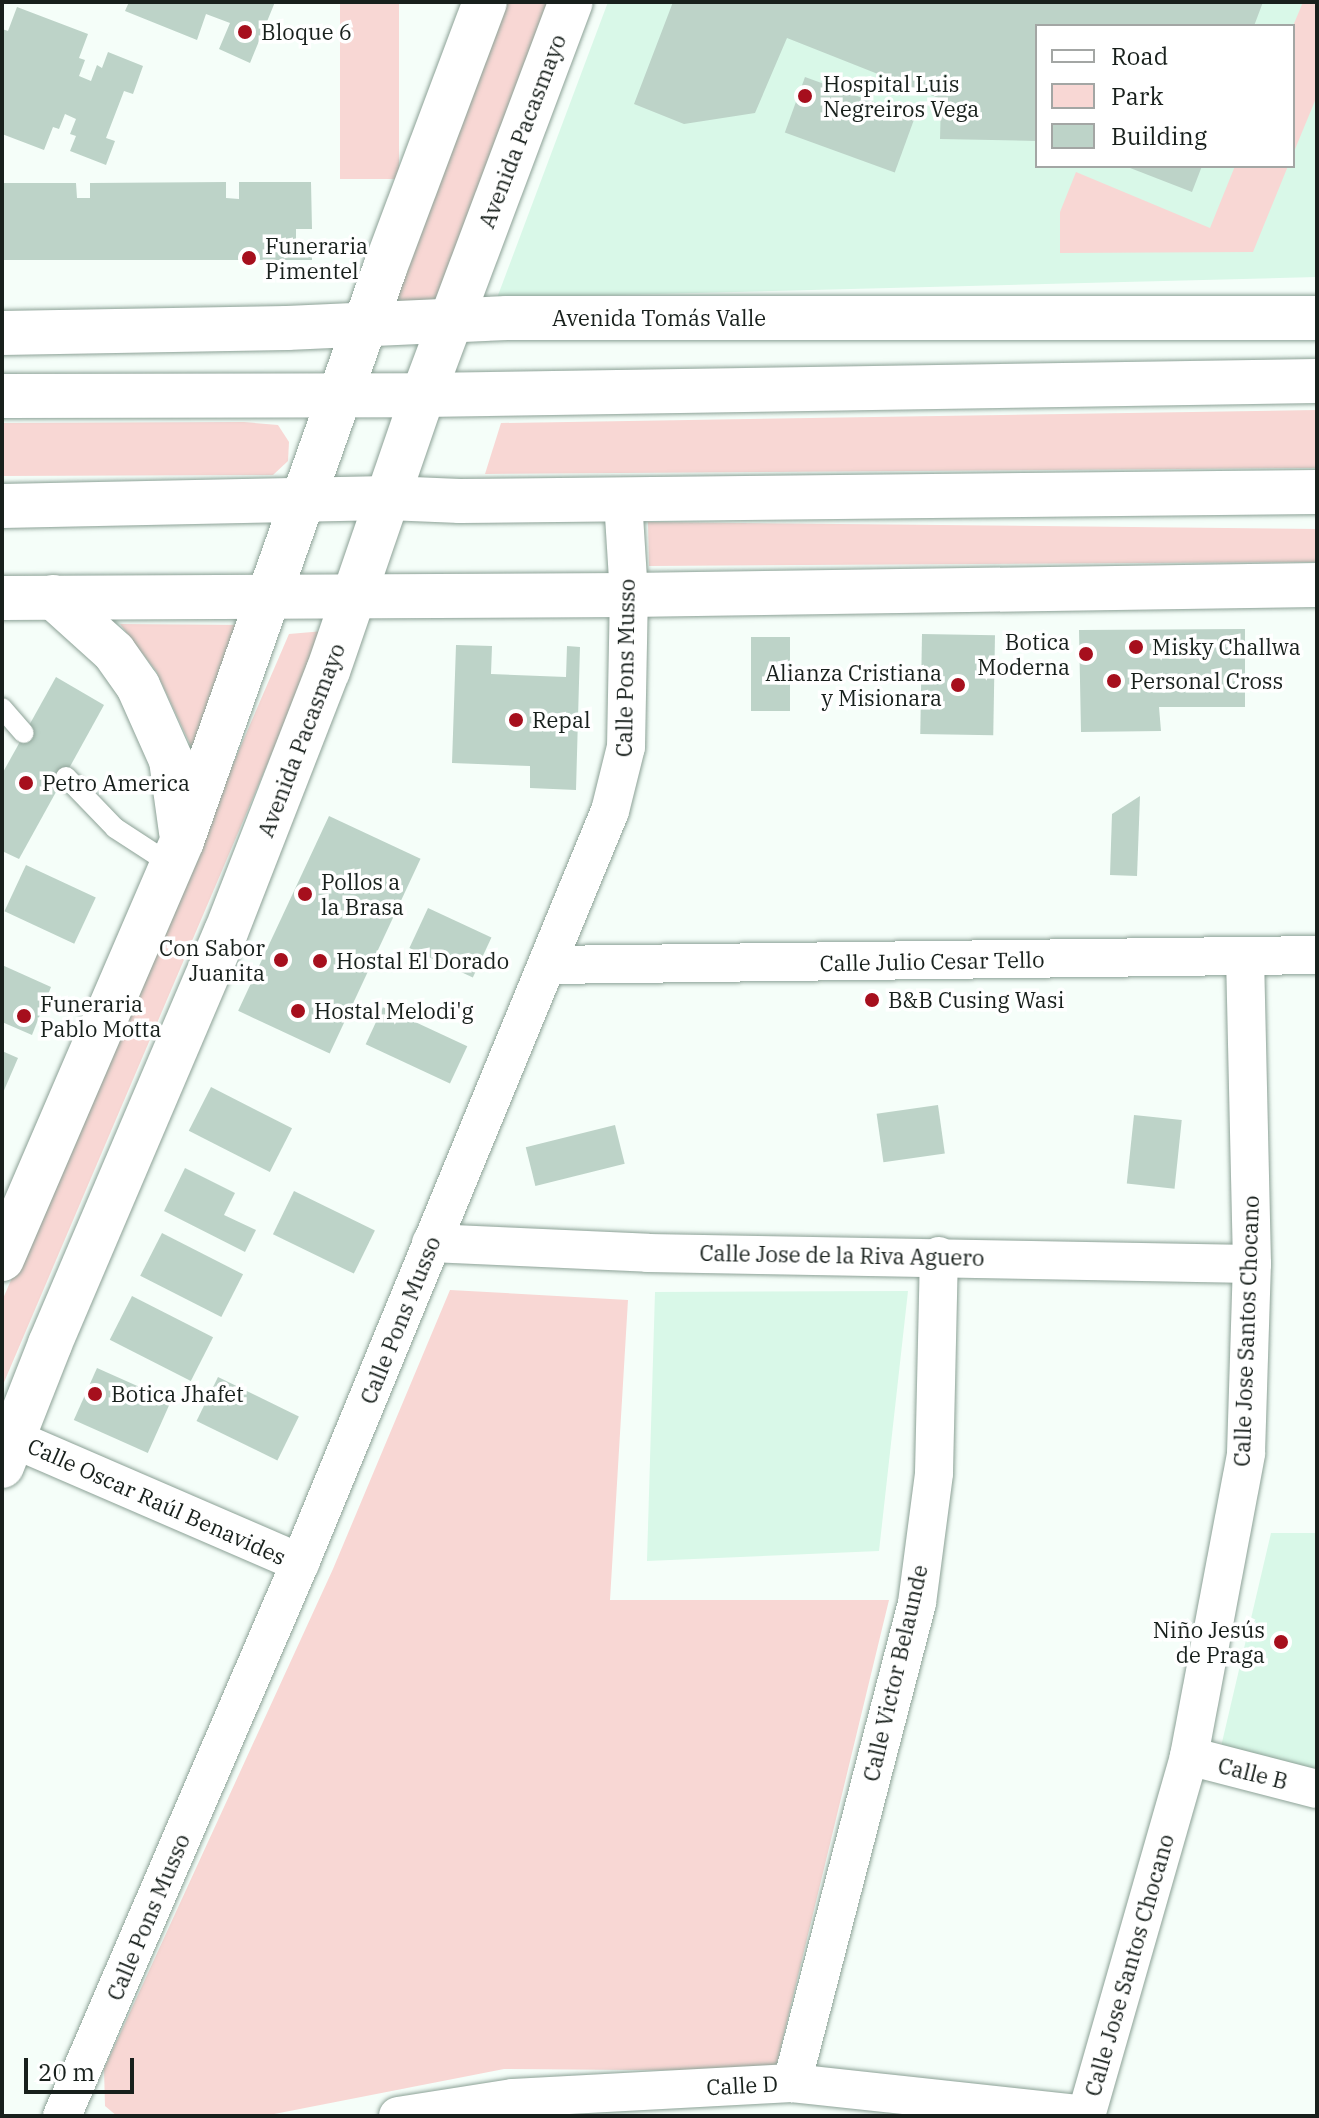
<!DOCTYPE html>
<html>
<head>
<meta charset="utf-8">
<style>
	body { margin:0 }
	#map { position:relative; width:1319px; height:2118px; overflow:hidden; background:#f5fef9; font-family:"IBM Plex Serif",serif }
	div>[style] { position:absolute }
	.built>* { inset:0; background:#d9f8e8 }
	.green>* { inset:0; background:#f8d7d4; transform-origin:0 0 }
	.building>* { inset:0; background:#bdd3c8; transform-origin:0 0 }
	.roads { filter:drop-shadow(0 0 2px #8ca196) drop-shadow(0 0 2px #8ca196) }
	.lane>* { height:20px; margin:-10px; padding:0 10px; transform-origin:10px; border-radius:10px; background:#fff }
	.street>* { height:38px; margin:-19px; padding:0 19px; transform-origin:19px; border-radius:19px; background:#fff }
	.secondary>* { height:44px; margin:-22px; padding:0 22px; transform-origin:22px; border-radius:22px; background:#fff }
	.primary>* { height:44px; margin:-22px; padding:0 22px; transform-origin:22px; border-radius:22px; background:#fff }
	.dots>* { width:22px; height:22px; translate:-50% -50%; box-sizing:border-box; border:4px solid #fff; border-radius:50% }
	span { translate:-50% -50%; white-space:nowrap; text-align:center; line-height:1.15; -webkit-text-stroke:7px #fff; paint-order:stroke }
	.poi-label { font-size:22px; color:#18201c }
	.left { translate:0 -50%; text-align:left }
	.right { translate:-100% -50%; text-align:right }
	.street-label { font-size:22px; color:#18201c }
	.frame { position:absolute; inset:0; border:4px solid #18201c; pointer-events:none }
	.legend { position:absolute; left:1035px; top:24px; width:260px; height:144px; box-sizing:border-box; background:#fff; border:2px solid #a3a6a4; margin:0; padding:10px 14px; list-style:none; font-size:24px; color:#18201c }
	.legend li { display:flex; align-items:center; gap:16px; height:40px }
	.legend b { width:40px; border:2px solid #a3a6a4 }
	.scale { position:absolute; left:24px; top:2058px; width:110px; height:36px; box-sizing:border-box; border:4px solid #18201c; border-top:0; padding-left:10px; font-size:24px; line-height:28px; white-space:nowrap; color:#18201c; -webkit-text-stroke:6px #fff; paint-order:stroke }
</style>
</head>
<body>
<div id="map">
	<div class="built">
		<i style="clip-path:polygon(evenodd,608px 2px,1317px 2px,1317px 277px,497px 298px,608px 2px,1037px 26px,1293px 26px,1293px 166px,1037px 166px,1037px 26px)"></i>
		<i style="clip-path:polygon(908px 1291px,879px 1551px,647px 1561px,655px 1292px)"></i>
		<i style="clip-path:polygon(1271px 1533px,1317px 1533px,1317px 1772px,1220px 1751px)"></i>
	</div>
	<div class="green">
		<i style="left:340px;top:2px;width:59px;height:177px"></i>
		<i style="clip-path:polygon(486px 2px,572px 2px,450px 321px,369px 314px)"></i>
		<i style="clip-path:polygon(1303px 2px,1317px 2px,1317px 96px,1293px 154px,1293px 26px)"></i>
		<i style="clip-path:polygon(1235px 166px,1288px 166px,1253px 252px,1060px 253px,1060px 212px,1076px 172px,1210px 228px)"></i>
		<i style="clip-path:polygon(1317px 410px,1317px 468px,485px 474px,501px 423px)"></i>
		<i style="clip-path:polygon(244px 422px,278px 425px,289px 442px,288px 461px,273px 475px,2px 476px,2px 423px)"></i>
		<i style="clip-path:polygon(648px 522px,1317px 529px,1317px 562px,649px 566px)"></i>
		<i style="clip-path:polygon(120px 624px,248px 625px,196px 757px,156px 671px)"></i>
		<i style="clip-path:polygon(324px 631px,2px 1387px,2px 1301px,289px 634px)"></i>
		<i style="clip-path:polygon(450px 1290px,628px 1300px,610px 1600px,889px 1600px,775px 2071px,504px 2069px,264px 2116px,117px 2116px,105px 2106px,104px 2069px,333px 1569px)"></i>
	</div>
	<div class="building">
		<i style="clip-path:polygon(129px 2px,275px 2px,250px 63px,219px 49px,230px 23px,206px 14px,197px 40px,125px 11px)"></i>
		<i style="clip-path:polygon(673px 2px,1263px 2px,1254px 26px,1037px 26px,1037px 141px,940px 139px,941px 99px,787px 38px,755px 113px,684px 124px,634px 104px)"></i>
		<i style="clip-path:polygon(17px 7px,88px 34px,79px 58px,85px 60px,79px 76px,91px 81px,97px 65px,102px 68px,108px 52px,143px 66px,133px 94px,124px 91px,106px 138px,115px 141px,106px 165px,70px 151px,76px 136px,70px 134px,76px 119px,65px 114px,59px 129px,53px 127px,44px 150px,2px 134px,2px 29px,8px 31px)"></i>
		<i style="left:805px;top:77px;width:117px;height:59px;rotate:20deg"></i>
		<i style="clip-path:polygon(1125px 166px,1202px 166px,1192px 192px)"></i>
		<i style="clip-path:polygon(226px 182px,226px 198px,239px 199px,239px 182px,311px 182px,312px 229px,296px 229px,296px 246px,312px 246px,312px 260px,2px 260px,2px 183px,76px 183px,77px 198px,90px 198px,90px 183px)"></i>
		<i style="clip-path:polygon(1245px 629px,1245px 707px,1159px 707px,1161px 731px,1081px 732px,1079px 630px)"></i>
		<i style="left:922px;top:634px;width:73px;height:100px;rotate:1deg"></i>
		<i style="left:751px;top:637px;width:39px;height:74px"></i>
		<i style="clip-path:polygon(456px 645px,492px 646px,491px 674px,566px 677px,567px 646px,580px 647px,576px 790px,530px 788px,530px 766px,452px 763px)"></i>
		<i style="clip-path:polygon(56px 677px,104px 705px,19px 859px,2px 851px,2px 774px)"></i>
		<i style="clip-path:polygon(1140px 796px,1137px 876px,1110px 875px,1112px 814px)"></i>
		<i style="left:329px;top:816px;width:101px;height:215px;rotate:25deg"></i>
		<i style="left:26px;top:865px;width:77px;height:51px;rotate:25deg"></i>
		<i style="left:428px;top:908px;width:70px;height:44px;rotate:25deg"></i>
		<i style="clip-path:polygon(2px 965px,51px 987px,32px 1035px,2px 1022px)"></i>
		<i style="left:383px;top:1007px;width:93px;height:41px;rotate:25deg"></i>
		<i style="clip-path:polygon(2px 1051px,18px 1058px,2px 1095px)"></i>
		<i style="left:211px;top:1087px;width:91px;height:49px;rotate:27deg"></i>
		<i style="left:938px;top:1105px;width:49px;height:62px;rotate:82deg"></i>
		<i style="left:1134px;top:1115px;width:48px;height:69px;rotate:6deg"></i>
		<i style="left:615px;top:1125px;width:40px;height:92px;rotate:76deg"></i>
		<i style="clip-path:polygon(185px 1168px,235px 1193px,224px 1215px,256px 1230px,245px 1252px,164px 1211px)"></i>
		<i style="left:294px;top:1191px;width:90px;height:48px;rotate:26deg"></i>
		<i style="left:162px;top:1233px;width:91px;height:48px;rotate:27deg"></i>
		<i style="left:132px;top:1296px;width:91px;height:49px;rotate:27deg"></i>
		<i style="left:97px;top:1368px;width:81px;height:57px;rotate:24deg"></i>
		<i style="left:218px;top:1377px;width:90px;height:49px;rotate:26deg"></i>
	</div>
	<div class="roads">
		<div class="lane">
			<i style="left:2px;top:708px;width:33px;rotate:49deg"></i>
			<i style="left:66px;top:777px;width:71px;rotate:46.1deg"></i>
			<i style="left:115px;top:828px;width:68px;rotate:33deg"></i>
		</div>
		<div class="street">
			<i style="left:547px;top:965px;width:770px;rotate:-0.74deg"></i>
			<i style="left:431px;top:1243px;width:217px;rotate:2.6deg"></i>
			<i style="left:648px;top:1253px;width:604px;rotate:1.04deg"></i>
			<i style="left:14px;top:1439px;width:312px;rotate:23.4deg"></i>
			<i style="left:1189px;top:1756px;width:132px;rotate:14.5deg"></i>
			<i style="left:792px;top:2083px;width:496px;rotate:-75.4deg"></i>
			<i style="left:917px;top:1603px;width:131px;rotate:-82.5deg"></i>
			<i style="left:934px;top:1473px;width:217px;rotate:-88.7deg"></i>
			<i style="left:62px;top:2116px;width:602px;rotate:-66.71deg"></i>
			<i style="left:300px;top:1563px;width:813px;rotate:-67.6deg"></i>
			<i style="left:610px;top:811px;width:66px;rotate:-76deg"></i>
			<i style="left:626px;top:747px;width:152px;rotate:-88.9deg"></i>
			<i style="left:629px;top:595px;width:96px;rotate:-93.6deg"></i>
			<i style="left:398px;top:2116px;width:116px;rotate:-8.9deg"></i>
			<i style="left:513px;top:2098px;width:279px;rotate:-3.1deg"></i>
			<i style="left:792px;top:2083px;width:296px;rotate:6.2deg"></i>
			<i style="left:1086px;top:2116px;width:374px;rotate:-74deg"></i>
			<i style="left:1189px;top:1756px;width:308px;rotate:-79.3deg"></i>
			<i style="left:1246px;top:1453px;width:189px;rotate:-88.2deg"></i>
			<i style="left:1252px;top:1264px;width:306px;rotate:-91.3deg"></i>
		</div>
		<div class="secondary">
			<i style="left:2px;top:333px;width:285px;rotate:-1deg"></i>
			<i style="left:287px;top:328px;width:220px;rotate:-2.6deg"></i>
			<i style="left:507px;top:318px;width:810px"></i>
			<i style="left:53px;top:597px;width:82px;rotate:42deg"></i>
			<i style="left:114px;top:652px;width:42px;rotate:54.8deg"></i>
			<i style="left:138px;top:686px;width:81px;rotate:66deg"></i>
			<i style="left:171px;top:760px;width:73px;rotate:82.1deg"></i>
			<i style="left:2px;top:598px;width:627px;rotate:-0.27deg"></i>
			<i style="left:629px;top:595px;width:688px;rotate:-0.83deg"></i>
			<i style="left:2px;top:1259px;width:455px;rotate:-66.7deg"></i>
			<i style="left:182px;top:841px;width:608px;rotate:-70.49deg"></i>
			<i style="left:385px;top:268px;width:284px;rotate:-69.4deg"></i>
			<i style="left:2px;top:1466px;width:131px;rotate:-68.5deg"></i>
			<i style="left:50px;top:1344px;width:448px;rotate:-66.9deg"></i>
			<i style="left:226px;top:932px;width:280px;rotate:-68.7deg"></i>
			<i style="left:328px;top:671px;width:292px;rotate:-71deg"></i>
			<i style="left:423px;top:395px;width:420px;rotate:-69.4deg"></i>
		</div>
		<div class="primary">
			<i style="left:2px;top:396px;width:421px;rotate:-0.1deg"></i>
			<i style="left:423px;top:395px;width:894px;rotate:-0.9deg"></i>
			<i style="left:2px;top:506px;width:386px;rotate:-1.2deg"></i>
			<i style="left:388px;top:498px;width:72px;rotate:2.4deg"></i>
			<i style="left:460px;top:501px;width:857px;rotate:-0.6deg"></i>
		</div>
	</div>
	<div class="dots">
		<i style="left:245px;top:32px;background:#a60f1d"></i>
		<i style="left:805px;top:96px;background:#a60f1d"></i>
		<i style="left:249px;top:258px;background:#a60f1d"></i>
		<i style="left:1136px;top:647px;background:#a60f1d"></i>
		<i style="left:1086px;top:654px;background:#a60f1d"></i>
		<i style="left:1114px;top:681px;background:#a60f1d"></i>
		<i style="left:958px;top:685px;background:#a60f1d"></i>
		<i style="left:516px;top:720px;background:#a60f1d"></i>
		<i style="left:26px;top:783px;background:#a60f1d"></i>
		<i style="left:305px;top:894px;background:#a60f1d"></i>
		<i style="left:281px;top:960px;background:#a60f1d"></i>
		<i style="left:320px;top:961px;background:#a60f1d"></i>
		<i style="left:872px;top:1000px;background:#a60f1d"></i>
		<i style="left:298px;top:1011px;background:#a60f1d"></i>
		<i style="left:24px;top:1016px;background:#a60f1d"></i>
		<i style="left:95px;top:1394px;background:#a60f1d"></i>
		<i style="left:1281px;top:1642px;background:#a60f1d"></i>
	</div>
	<div class="poi-label">
		<span class="left" style="left:261px;top:32px">Bloque 6</span>
		<span class="left" style="left:823px;top:96px">Hospital Luis<br>Negreiros Vega</span>
		<span class="left" style="left:265px;top:258px">Funeraria<br>Pimentel</span>
		<span class="right" style="left:1070px;top:654px">Botica<br>Moderna</span>
		<span class="left" style="left:1152px;top:647px">Misky Challwa</span>
		<span class="right" style="left:942px;top:685px">Alianza Cristiana<br>y Misionara</span>
		<span class="left" style="left:1130px;top:681px">Personal Cross</span>
		<span class="left" style="left:532px;top:720px">Repal</span>
		<span class="left" style="left:42px;top:783px">Petro America</span>
		<span class="left" style="left:321px;top:894px">Pollos a<br>la Brasa</span>
		<span class="right" style="left:265px;top:960px">Con Sabor<br>Juanita</span>
		<span class="left" style="left:336px;top:961px">Hostal El Dorado</span>
		<span class="left" style="left:888px;top:1000px">B&amp;B Cusing Wasi</span>
		<span class="left" style="left:40px;top:1016px">Funeraria<br>Pablo Motta</span>
		<span class="left" style="left:314px;top:1011px">Hostal Melodi'g</span>
		<span class="left" style="left:111px;top:1394px">Botica Jhafet</span>
		<span class="right" style="left:1265px;top:1642px">Niño Jesús<br>de Praga</span>
	</div>
	<div class="street-label">
		<span style="left:522px;top:131px;rotate:-69deg">Avenida Pacasmayo</span>
		<span style="left:659px;top:318px">Avenida Tomás Valle</span>
		<span style="left:625px;top:668px;rotate:-89deg">Calle Pons Musso</span>
		<span style="left:301px;top:740px;rotate:-69deg">Avenida Pacasmayo</span>
		<span style="left:932px;top:961px;rotate:-1deg">Calle Julio Cesar Tello</span>
		<span style="left:842px;top:1255px;rotate:1deg">Calle Jose de la Riva Aguero</span>
		<span style="left:400px;top:1320px;rotate:-68deg">Calle Pons Musso</span>
		<span style="left:1246px;top:1331px;rotate:-88deg">Calle Jose Santos Chocano</span>
		<span style="left:157px;top:1501px;rotate:24deg">Calle Oscar Raúl Benavides</span>
		<span style="left:895px;top:1673px;rotate:-77deg">Calle Victor Belaunde</span>
		<span style="left:1253px;top:1773px;rotate:14deg">Calle B</span>
		<span style="left:148px;top:1917px;rotate:-67deg">Calle Pons Musso</span>
		<span style="left:1129px;top:1965px;rotate:-74deg">Calle Jose Santos Chocano</span>
		<span style="left:742px;top:2085px;rotate:-3deg">Calle D</span>
	</div>
	<div class="frame"></div>
	<ul class="legend">
	<li><b style="height:10px;background:#fff"></b>Road</li>
	<li><b style="height:22px;background:#f8d7d4"></b>Park</li>
	<li><b style="height:22px;background:#bdd3c8"></b>Building</li>
	</ul>
	<div class="scale">20 m</div>
</div>
</body>
</html>
